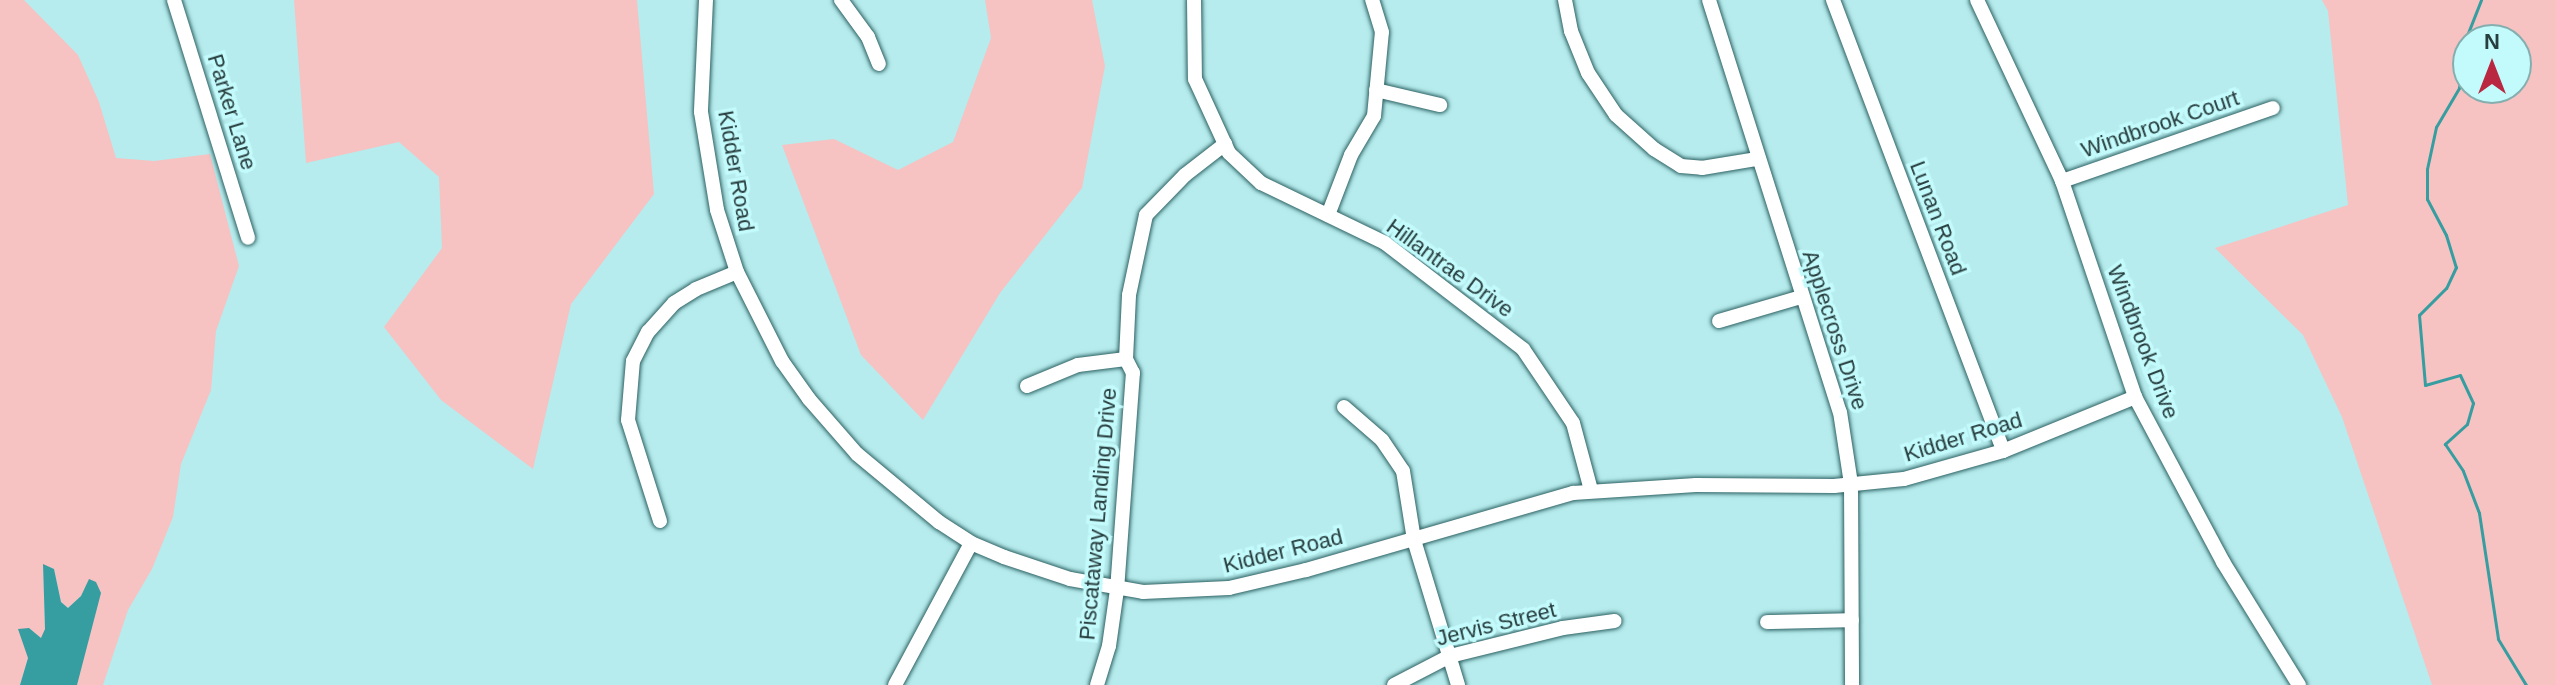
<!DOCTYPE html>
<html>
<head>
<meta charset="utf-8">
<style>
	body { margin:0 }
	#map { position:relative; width:2556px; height:685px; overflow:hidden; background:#b6eced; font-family:Helvetica,sans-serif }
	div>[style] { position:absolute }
	.green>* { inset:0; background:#f7c2c2 }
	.water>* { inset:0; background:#369da0 }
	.stream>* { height:3px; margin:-1.5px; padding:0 1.5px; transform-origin:1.5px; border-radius:1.5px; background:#369da0 }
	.roads { filter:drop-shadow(0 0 2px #2d6163) drop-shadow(0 0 2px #2d6163) }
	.minor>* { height:14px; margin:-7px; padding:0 7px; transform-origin:7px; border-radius:7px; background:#fff }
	span { translate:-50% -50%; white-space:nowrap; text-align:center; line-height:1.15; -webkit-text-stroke:7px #c3fafb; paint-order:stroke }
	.street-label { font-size:22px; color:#273d3e }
	.north { position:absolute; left:2452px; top:24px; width:80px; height:80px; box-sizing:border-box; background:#c3fafb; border:2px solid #85aeaf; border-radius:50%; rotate:0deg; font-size:22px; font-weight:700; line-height:32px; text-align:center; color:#273d3e }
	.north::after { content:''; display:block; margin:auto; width:28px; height:36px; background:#b92840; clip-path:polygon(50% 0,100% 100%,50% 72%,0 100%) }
</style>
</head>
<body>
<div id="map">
	<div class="green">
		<i style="clip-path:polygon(0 0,24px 0,78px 55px,99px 102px,116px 158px,154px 161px,210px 154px,239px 266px,216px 331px,211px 390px,181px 464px,173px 517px,152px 569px,128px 610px,103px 685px,77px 685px,89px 580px,81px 596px,68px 608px,61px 602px,54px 569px,43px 565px,45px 629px,42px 639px,29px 628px,28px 658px,20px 685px,0 685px)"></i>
		<i style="clip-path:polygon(294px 0,637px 0,654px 194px,571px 304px,533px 469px,441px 400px,384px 327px,442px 248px,439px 177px,399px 142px,306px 163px)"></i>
		<i style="clip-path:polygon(985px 0,1092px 0,1105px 66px,1082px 188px,1000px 293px,923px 420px,861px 355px,782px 145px,834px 139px,898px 170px,953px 142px,991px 38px)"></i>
		<i style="clip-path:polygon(evenodd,2322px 0,2556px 0,2556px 685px,2432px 685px,2342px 417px,2303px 335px,2215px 248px,2348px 205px,2328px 11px,2322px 0,2468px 40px,2516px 40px,2516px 88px,2468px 88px,2468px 40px)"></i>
	</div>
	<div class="water">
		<i style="clip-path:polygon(43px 564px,54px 569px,61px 602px,68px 608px,81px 596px,89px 579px,96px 582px,101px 593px,77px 685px,20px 685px,28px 658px,18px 629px,29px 628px,41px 638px,45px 629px)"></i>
	</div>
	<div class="stream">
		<i style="left:2481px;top:0;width:41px;rotate:111.5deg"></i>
		<i style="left:2466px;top:38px;width:50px;rotate:98deg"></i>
		<i style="left:2459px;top:88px;width:45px;rotate:120.5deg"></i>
		<i style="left:2436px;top:127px;width:43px;rotate:102.1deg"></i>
		<i style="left:2427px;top:169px;width:30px;rotate:90deg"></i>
		<i style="left:2427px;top:199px;width:41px;rotate:62.2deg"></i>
		<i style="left:2446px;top:235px;width:34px;rotate:73deg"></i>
		<i style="left:2456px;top:267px;width:23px;rotate:115deg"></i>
		<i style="left:2446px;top:288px;width:38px;rotate:135deg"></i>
		<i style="left:2419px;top:315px;width:70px;rotate:85.1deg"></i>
		<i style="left:2425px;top:385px;width:36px;rotate:-16deg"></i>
		<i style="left:2460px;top:375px;width:31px;rotate:65deg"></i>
		<i style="left:2473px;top:403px;width:22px;rotate:106deg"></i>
		<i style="left:2467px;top:424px;width:30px;rotate:138deg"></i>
		<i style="left:2445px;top:444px;width:32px;rotate:56deg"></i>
		<i style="left:2463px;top:471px;width:45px;rotate:69.1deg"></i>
		<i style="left:2479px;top:513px;width:127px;rotate:81.4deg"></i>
		<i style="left:2498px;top:639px;width:54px;rotate:58.7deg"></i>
	</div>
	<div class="roads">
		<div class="minor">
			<i style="left:174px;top:0;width:249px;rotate:72.7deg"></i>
			<i style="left:706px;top:0;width:112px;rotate:92.6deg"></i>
			<i style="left:701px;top:112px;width:99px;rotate:80.7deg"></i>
			<i style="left:717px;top:210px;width:65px;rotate:72.1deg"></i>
			<i style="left:737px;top:272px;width:100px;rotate:63.2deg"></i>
			<i style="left:782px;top:361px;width:47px;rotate:54.6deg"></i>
			<i style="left:809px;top:399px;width:73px;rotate:48.9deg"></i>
			<i style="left:857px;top:454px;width:107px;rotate:39.7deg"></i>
			<i style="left:939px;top:522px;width:38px;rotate:33deg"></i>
			<i style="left:971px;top:543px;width:36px;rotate:23deg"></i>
			<i style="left:1004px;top:557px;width:70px;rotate:18.4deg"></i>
			<i style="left:1070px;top:579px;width:74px;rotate:10.1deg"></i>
			<i style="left:1143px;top:592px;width:86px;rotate:-2.7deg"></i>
			<i style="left:1229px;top:588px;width:79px;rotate:-13.2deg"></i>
			<i style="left:1306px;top:570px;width:278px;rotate:-16.1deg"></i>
			<i style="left:1573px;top:493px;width:123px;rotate:-3.7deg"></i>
			<i style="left:1696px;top:485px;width:138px;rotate:0.4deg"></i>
			<i style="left:1834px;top:486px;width:70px;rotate:-5.7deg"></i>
			<i style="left:1904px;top:479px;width:103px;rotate:-15.8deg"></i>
			<i style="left:2003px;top:451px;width:143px;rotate:-22.2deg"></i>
			<i style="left:841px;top:0;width:46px;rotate:53.9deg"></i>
			<i style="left:868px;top:37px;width:29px;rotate:68deg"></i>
			<i style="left:1194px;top:0;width:79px;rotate:89.3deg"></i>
			<i style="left:1195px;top:79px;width:81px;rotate:65.3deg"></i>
			<i style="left:1229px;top:153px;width:44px;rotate:43.2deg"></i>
			<i style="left:1261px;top:183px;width:138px;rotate:25.8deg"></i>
			<i style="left:1385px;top:243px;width:174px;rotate:37.5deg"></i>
			<i style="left:1523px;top:349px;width:89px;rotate:56deg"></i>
			<i style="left:1573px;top:423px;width:69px;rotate:75deg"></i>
			<i style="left:1565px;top:0;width:32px;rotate:79deg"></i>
			<i style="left:1571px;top:31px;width:45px;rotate:68deg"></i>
			<i style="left:1588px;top:73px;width:50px;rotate:56.3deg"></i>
			<i style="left:1616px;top:115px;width:51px;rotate:41.8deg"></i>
			<i style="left:1654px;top:149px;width:32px;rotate:32deg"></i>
			<i style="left:1681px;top:166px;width:21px;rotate:5deg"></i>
			<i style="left:1702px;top:168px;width:56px;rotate:-9.3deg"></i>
			<i style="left:1709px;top:0;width:432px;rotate:72.4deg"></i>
			<i style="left:1840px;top:412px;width:73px;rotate:81.3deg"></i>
			<i style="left:1851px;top:484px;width:201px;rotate:89.7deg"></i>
			<i style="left:1833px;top:0;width:482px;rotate:69.3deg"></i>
			<i style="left:1977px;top:0;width:200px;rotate:64.8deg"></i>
			<i style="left:2062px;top:181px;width:228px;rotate:71.3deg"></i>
			<i style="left:2135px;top:397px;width:187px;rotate:61.9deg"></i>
			<i style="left:2223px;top:562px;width:145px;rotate:58.3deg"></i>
			<i style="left:1376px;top:90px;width:66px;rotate:13.2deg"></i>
			<i style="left:2062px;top:181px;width:223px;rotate:-19.1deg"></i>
			<i style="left:1328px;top:215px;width:64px;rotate:-69deg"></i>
			<i style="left:1351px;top:155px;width:45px;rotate:-59.5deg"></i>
			<i style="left:1374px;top:116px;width:84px;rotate:-84.6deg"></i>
			<i style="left:1382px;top:32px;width:34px;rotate:-107deg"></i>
			<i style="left:1719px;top:321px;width:85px;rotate:-16.3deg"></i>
			<i style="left:1027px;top:386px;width:55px;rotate:-22.4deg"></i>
			<i style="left:1078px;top:365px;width:48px;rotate:-7.1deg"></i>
			<i style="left:1344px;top:407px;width:50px;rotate:41deg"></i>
			<i style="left:1382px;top:440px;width:37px;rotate:56deg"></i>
			<i style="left:1403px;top:471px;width:70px;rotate:80.9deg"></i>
			<i style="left:1414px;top:540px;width:152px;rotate:73.1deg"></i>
			<i style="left:660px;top:521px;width:106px;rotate:-107.6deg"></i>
			<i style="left:628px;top:420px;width:59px;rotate:-85.2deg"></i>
			<i style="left:633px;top:361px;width:33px;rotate:-63deg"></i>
			<i style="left:648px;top:332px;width:39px;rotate:-48deg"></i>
			<i style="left:674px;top:303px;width:26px;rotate:-32deg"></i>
			<i style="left:696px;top:289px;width:44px;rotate:-22.5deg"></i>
			<i style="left:1767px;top:622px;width:85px;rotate:-1.3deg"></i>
			<i style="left:895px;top:685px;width:161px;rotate:-61.8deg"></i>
			<i style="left:1097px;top:685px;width:41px;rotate:-72.9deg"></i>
			<i style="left:1109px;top:646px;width:57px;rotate:-81.9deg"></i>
			<i style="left:1117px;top:590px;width:218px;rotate:-85.8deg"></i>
			<i style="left:1133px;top:373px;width:16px;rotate:-117deg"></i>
			<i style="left:1126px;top:359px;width:64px;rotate:-87.3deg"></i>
			<i style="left:1129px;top:295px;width:82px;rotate:-78deg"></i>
			<i style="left:1146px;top:215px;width:56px;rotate:-45.7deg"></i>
			<i style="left:1185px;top:175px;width:51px;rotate:-37.8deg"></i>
			<i style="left:1394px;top:685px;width:63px;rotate:-27.4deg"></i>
			<i style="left:1450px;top:656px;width:116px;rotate:-13.9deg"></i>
			<i style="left:1563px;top:628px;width:52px;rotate:-7.7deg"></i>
		</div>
	</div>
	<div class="street-label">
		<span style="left:232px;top:112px;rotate:73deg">Parker Lane</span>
		<span style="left:2160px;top:124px;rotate:-19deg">Windbrook Court</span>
		<span style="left:736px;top:171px;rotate:80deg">Kidder Road</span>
		<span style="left:1938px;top:218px;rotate:69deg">Lunan Road</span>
		<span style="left:1450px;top:268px;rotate:36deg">Hillantrae Drive</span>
		<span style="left:1835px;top:330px;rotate:72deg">Applecross Drive</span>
		<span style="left:2143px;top:342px;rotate:69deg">Windbrook Drive</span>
		<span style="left:1963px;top:437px;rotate:-17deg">Kidder Road</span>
		<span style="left:1098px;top:514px;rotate:-85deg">Piscataway Landing Drive</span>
		<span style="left:1283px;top:551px;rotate:-14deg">Kidder Road</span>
		<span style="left:1496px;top:624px;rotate:-14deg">Jervis Street</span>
	</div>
	<div class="north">N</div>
</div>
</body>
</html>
